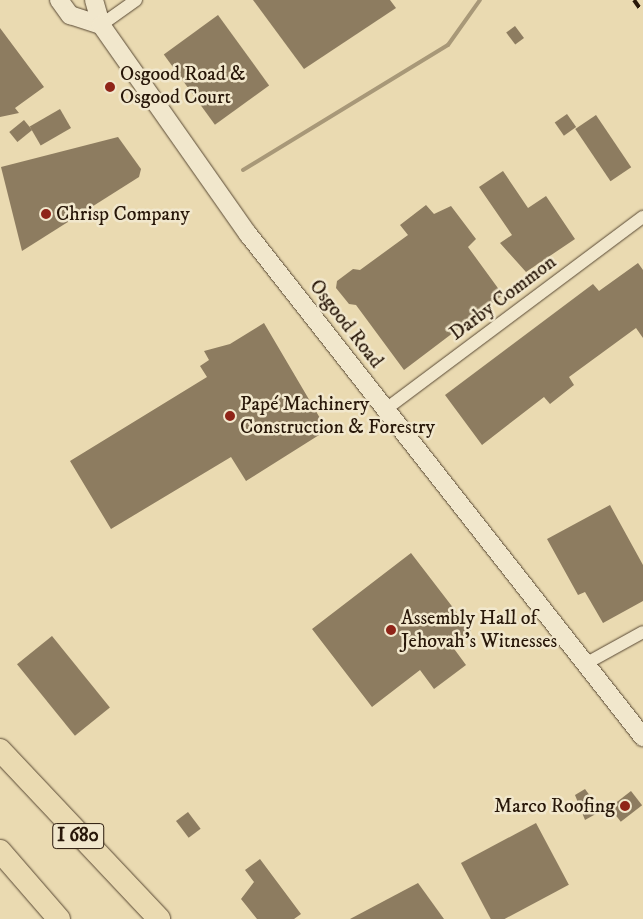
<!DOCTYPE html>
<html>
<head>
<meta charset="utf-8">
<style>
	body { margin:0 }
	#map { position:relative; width:643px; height:919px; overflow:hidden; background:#eadab1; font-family:"IM FELL DW Pica",serif }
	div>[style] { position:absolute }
	.stream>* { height:4px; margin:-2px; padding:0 2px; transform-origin:2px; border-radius:2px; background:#a89878 }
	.building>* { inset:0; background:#8d7c60; transform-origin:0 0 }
	.roads { filter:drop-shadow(0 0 1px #584833) drop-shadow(0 0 1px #584833) }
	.street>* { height:12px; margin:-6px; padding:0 6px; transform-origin:6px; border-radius:6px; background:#f1e7cc }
	.secondary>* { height:18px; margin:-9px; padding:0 9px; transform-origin:9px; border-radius:9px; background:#f1e7cc }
	.highway>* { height:22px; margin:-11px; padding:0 11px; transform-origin:11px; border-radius:11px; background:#eadab1 }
	.rail>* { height:4px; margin-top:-2px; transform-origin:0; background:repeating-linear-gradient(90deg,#281709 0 9px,transparent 0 18px) }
	.dots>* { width:14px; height:14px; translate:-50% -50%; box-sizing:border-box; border:2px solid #f1e7cc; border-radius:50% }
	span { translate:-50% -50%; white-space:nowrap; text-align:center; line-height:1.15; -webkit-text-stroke:5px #f1e7cc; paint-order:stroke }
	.shield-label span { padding:1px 4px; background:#f1e7cc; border:1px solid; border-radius:4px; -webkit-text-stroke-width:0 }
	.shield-label { font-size:19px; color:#281709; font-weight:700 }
	.poi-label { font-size:20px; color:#281709 }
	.left { translate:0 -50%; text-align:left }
	.right { translate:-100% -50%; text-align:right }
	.street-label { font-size:20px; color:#281709 }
</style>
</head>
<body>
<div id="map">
	<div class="stream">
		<i style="left:243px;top:170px;width:240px;rotate:-31.4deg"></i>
		<i style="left:448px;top:45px;width:55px;rotate:-54.6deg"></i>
	</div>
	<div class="building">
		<i style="clip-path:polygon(253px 0,390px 0,396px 8px,304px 69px)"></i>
		<i style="left:218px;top:15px;width:87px;height:67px;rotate:54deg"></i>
		<i style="left:515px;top:26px;width:15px;height:11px;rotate:53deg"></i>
		<i style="clip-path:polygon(0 28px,44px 87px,15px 108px,19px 113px,0 117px)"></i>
		<i style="left:60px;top:109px;width:22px;height:35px;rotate:60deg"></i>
		<i style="left:567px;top:114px;width:16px;height:15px;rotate:55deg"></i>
		<i style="left:596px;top:115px;width:63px;height:25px;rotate:56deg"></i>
		<i style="left:24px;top:120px;width:13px;height:19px;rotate:51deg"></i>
		<i style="clip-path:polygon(118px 137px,141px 169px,139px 177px,22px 251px,1px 167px)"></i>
		<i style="clip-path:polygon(503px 171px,528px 208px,546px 196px,575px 239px,526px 272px,500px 243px,512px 235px,479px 187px)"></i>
		<i style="clip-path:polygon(426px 205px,434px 214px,451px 206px,476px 239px,468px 247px,503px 295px,404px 370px,356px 305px,349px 304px,336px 288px,337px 281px,353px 269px,360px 270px,408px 235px,400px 225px)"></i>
		<i style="clip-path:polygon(638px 263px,643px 270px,643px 338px,636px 328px,569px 377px,574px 385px,550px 404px,544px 397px,482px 445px,445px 395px,593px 284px,599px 291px)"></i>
		<i style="clip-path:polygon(264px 323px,327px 430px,246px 481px,231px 457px,111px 529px,70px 461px,207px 377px,200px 366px,209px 360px,204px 351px,230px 344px)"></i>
		<i style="clip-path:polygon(610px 505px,643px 565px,643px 601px,603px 623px,585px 592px,578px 595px,547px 539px)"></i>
		<i style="clip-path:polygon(411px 553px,471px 631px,452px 646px,466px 665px,434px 689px,420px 670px,372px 707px,312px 629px)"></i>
		<i style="left:52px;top:636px;width:92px;height:45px;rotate:51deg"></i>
		<i style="clip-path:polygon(585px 789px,601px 811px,585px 820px,575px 795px)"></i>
		<i style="left:631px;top:791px;width:18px;height:27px;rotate:52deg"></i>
		<i style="left:188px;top:812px;width:21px;height:15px;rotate:53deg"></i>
		<i style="left:536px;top:823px;width:70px;height:85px;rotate:62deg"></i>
		<i style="clip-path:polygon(260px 859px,301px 914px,294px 919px,257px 919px,241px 899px,254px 882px,245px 870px)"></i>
		<i style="clip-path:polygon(418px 883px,444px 919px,350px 919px)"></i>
	</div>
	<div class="roads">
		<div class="street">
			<i style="left:101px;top:25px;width:43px;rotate:-35.5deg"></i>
			<i style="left:386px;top:409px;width:321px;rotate:-36.8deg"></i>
			<i style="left:585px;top:664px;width:66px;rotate:-28.9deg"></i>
		</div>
		<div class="secondary">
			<i style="left:59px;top:0;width:19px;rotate:54deg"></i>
			<i style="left:70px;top:15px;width:33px;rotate:18deg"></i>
			<i style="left:94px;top:0;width:26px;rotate:74deg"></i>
			<i style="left:101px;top:25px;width:256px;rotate:54.9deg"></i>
			<i style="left:248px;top:234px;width:640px;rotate:51.86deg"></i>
		</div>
		<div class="highway">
			<i style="left:0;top:750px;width:232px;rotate:46.7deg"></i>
			<i style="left:0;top:851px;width:90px;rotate:49.1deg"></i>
		</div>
	</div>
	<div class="rail">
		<i style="left:634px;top:0;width:16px;rotate:55deg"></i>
	</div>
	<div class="dots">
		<i style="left:110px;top:87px;background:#8f2418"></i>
		<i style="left:46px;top:214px;background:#8f2418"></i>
		<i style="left:230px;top:416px;background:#8f2418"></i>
		<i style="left:391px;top:630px;background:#8f2418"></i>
		<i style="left:625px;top:806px;background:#8f2418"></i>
	</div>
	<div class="shield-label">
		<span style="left:78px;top:836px">I 680</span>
	</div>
	<div class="poi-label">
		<span class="left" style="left:120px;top:86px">Osgood Road &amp;<br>Osgood Court</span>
		<span class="left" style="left:56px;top:214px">Chrisp Company</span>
		<span class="left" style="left:240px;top:416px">Papé Machinery<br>Construction &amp; Forestry</span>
		<span class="left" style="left:401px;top:630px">Assembly Hall of<br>Jehovah's Witnesses</span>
		<span class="right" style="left:615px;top:806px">Marco Roofing</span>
	</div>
	<div class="street-label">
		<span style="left:503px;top:298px;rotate:-37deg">Darby Common</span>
		<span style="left:346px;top:324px;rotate:52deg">Osgood Road</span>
	</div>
</div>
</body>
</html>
